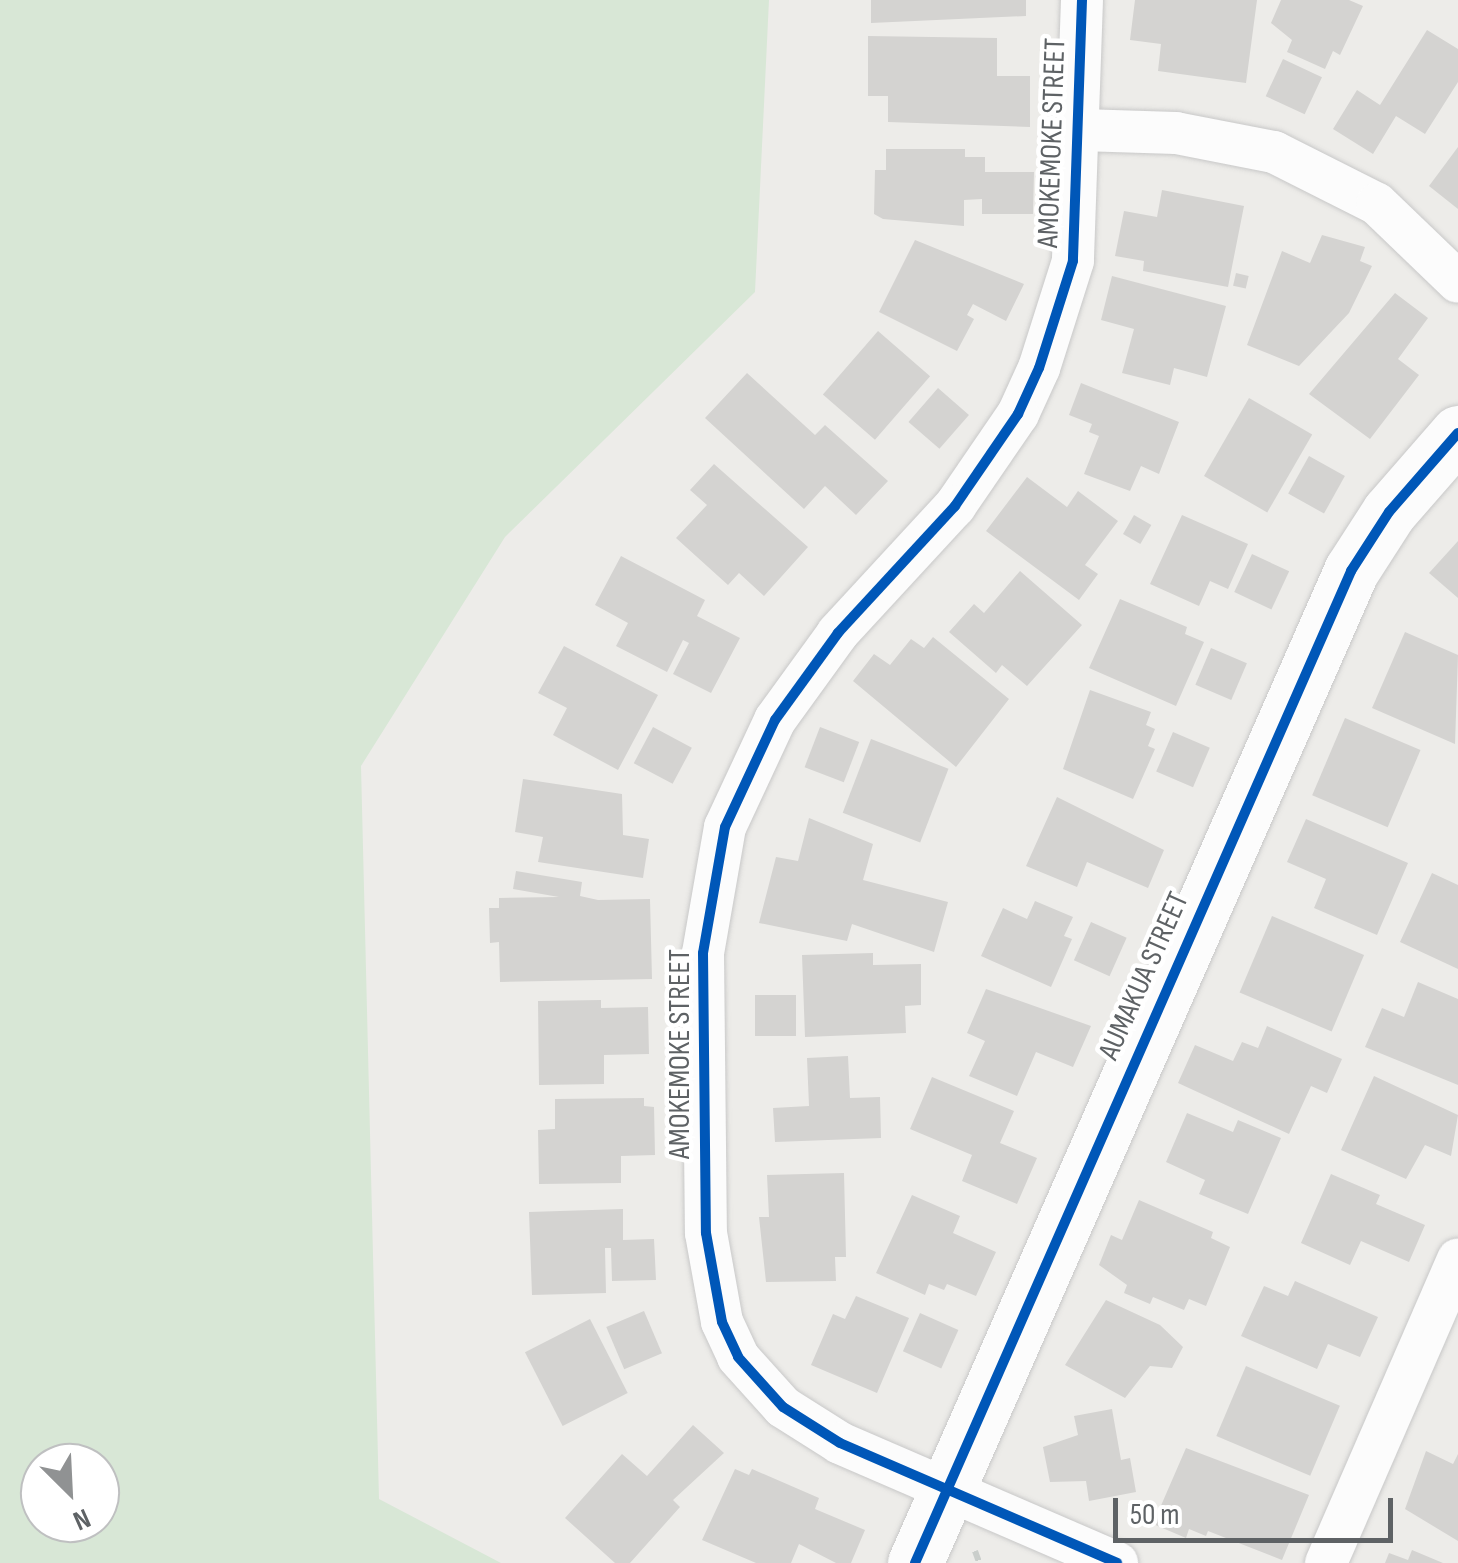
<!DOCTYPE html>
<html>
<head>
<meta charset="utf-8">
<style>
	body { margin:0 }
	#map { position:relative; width:1458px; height:1563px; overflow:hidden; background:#edece9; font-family:"Sofia Sans Condensed",sans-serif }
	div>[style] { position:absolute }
	.green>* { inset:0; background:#d8e7d6 }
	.building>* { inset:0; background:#d4d3d1; transform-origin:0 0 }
	.path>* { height:6px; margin-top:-3px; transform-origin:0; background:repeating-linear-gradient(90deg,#cacecb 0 10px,transparent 0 15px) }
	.roads { filter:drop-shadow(0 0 2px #c8c8c8) drop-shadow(0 0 2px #c8c8c8) }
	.street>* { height:42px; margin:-21px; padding:0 21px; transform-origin:21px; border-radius:21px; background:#fcfcfc }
	.secondary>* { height:55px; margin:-27.5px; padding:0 27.5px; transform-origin:27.5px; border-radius:27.5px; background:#fcfcfc }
	.cycleway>* { height:10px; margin:-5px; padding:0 5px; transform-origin:5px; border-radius:5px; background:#0057b8 }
	span { translate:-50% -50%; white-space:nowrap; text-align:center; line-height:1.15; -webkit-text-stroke:9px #fff; paint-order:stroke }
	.street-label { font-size:30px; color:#5e6265 }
	.north { position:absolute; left:20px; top:1443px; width:100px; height:100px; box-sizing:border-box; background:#fff; border:2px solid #bfc0c1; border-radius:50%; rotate:156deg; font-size:28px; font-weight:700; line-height:40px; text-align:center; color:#5e6265 }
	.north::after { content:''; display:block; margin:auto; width:35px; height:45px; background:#909293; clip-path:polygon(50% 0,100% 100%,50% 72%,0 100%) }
	.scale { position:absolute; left:1113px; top:1498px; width:280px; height:45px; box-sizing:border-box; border:5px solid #5e6265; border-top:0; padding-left:12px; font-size:30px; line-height:35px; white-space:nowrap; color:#5e6265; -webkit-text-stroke:8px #fff; paint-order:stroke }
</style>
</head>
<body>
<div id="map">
	<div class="green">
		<i style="clip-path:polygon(evenodd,0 0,769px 0,755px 292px,505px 537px,361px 766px,379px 1499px,501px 1563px,0 1563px,0 0,40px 1463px,100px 1463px,100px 1523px,40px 1523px,40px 1463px)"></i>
	</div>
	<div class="building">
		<i style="clip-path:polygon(871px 0,1026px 0,1026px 16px,871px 23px)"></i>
		<i style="clip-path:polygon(1135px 0,1257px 0,1246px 83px,1158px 71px,1161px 44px,1130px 40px)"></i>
		<i style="clip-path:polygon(1281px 0,1349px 0,1363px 6px,1340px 55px,1333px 51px,1325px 69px,1287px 52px,1292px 40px,1271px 23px)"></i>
		<i style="clip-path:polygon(1427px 30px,1458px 49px,1458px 82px,1425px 134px,1396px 116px,1373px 154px,1333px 129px,1357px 90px,1380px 105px)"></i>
		<i style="clip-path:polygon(868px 36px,997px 38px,997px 76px,1030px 76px,1030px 127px,888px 122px,888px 96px,868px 96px)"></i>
		<i style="left:1283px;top:59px;width:43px;height:41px;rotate:25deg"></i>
		<i style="clip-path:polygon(1458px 147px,1458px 209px,1429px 186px)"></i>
		<i style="clip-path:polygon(886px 149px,965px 149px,965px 157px,985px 157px,985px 172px,1034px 172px,1033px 214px,982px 214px,982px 199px,964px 200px,964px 226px,883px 219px,874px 214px,875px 170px,886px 170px)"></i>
		<i style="clip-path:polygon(1162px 190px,1244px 206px,1228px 287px,1143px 271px,1144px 261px,1115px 256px,1124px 211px,1157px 217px)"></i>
		<i style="clip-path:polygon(1322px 235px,1365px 247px,1360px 261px,1372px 266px,1349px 313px,1299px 366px,1247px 345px,1282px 251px,1310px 263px)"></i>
		<i style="clip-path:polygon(915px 240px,1024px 284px,1006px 321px,973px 304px,967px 315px,974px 319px,957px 351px,879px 312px)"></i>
		<i style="left:1236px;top:273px;width:13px;height:13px;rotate:13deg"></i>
		<i style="clip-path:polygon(1112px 276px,1226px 306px,1207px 377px,1174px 368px,1170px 385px,1122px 373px,1134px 329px,1101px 320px)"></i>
		<i style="clip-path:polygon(1395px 293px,1428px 318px,1398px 359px,1419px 375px,1370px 439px,1309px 394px)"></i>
		<i style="left:878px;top:331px;width:69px;height:84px;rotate:41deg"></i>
		<i style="clip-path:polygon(747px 373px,815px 435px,825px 425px,888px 481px,856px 515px,825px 486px,804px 509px,705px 418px)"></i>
		<i style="clip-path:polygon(1081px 383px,1179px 422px,1159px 474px,1141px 466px,1130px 491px,1084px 474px,1099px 436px,1089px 432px,1092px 424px,1069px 415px)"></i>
		<i style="left:938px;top:388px;width:41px;height:45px;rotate:41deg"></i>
		<i style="left:1249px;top:398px;width:73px;height:90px;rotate:30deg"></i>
		<i style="left:1309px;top:456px;width:41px;height:43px;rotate:29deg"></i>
		<i style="clip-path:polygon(714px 464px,808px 547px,764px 596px,739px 573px,728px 585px,676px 538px,707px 505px,690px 490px)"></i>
		<i style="clip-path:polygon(1027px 477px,1067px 507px,1078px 491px,1118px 521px,1085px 565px,1098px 574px,1079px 600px,986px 531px)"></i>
		<i style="left:1134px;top:515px;width:20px;height:22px;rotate:30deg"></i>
		<i style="clip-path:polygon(1182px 515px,1248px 544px,1228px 589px,1210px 581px,1199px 606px,1150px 584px)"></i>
		<i style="clip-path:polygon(1458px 541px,1458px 598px,1429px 573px)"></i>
		<i style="left:1252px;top:554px;width:41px;height:42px;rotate:25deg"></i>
		<i style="clip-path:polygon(621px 556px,705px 600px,697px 616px,740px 638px,711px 693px,673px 674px,689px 643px,683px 640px,667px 672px,616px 646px,628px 623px,595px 605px)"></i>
		<i style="clip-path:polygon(1020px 571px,1082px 625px,1027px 686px,1002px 665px,996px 673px,949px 632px,974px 604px,984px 613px)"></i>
		<i style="clip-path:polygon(1120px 599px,1187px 627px,1185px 634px,1204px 642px,1176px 706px,1089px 668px)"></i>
		<i style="clip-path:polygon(1405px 632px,1458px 655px,1455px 744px,1372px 708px)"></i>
		<i style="clip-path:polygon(933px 637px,1009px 699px,956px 767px,853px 681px,874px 654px,890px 665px,911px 639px,924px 648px)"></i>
		<i style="clip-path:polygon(564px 646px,658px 695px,618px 770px,553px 735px,567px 708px,538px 693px)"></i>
		<i style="left:1211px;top:648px;width:39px;height:40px;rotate:23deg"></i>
		<i style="clip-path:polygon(1090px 690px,1151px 712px,1146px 725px,1155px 729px,1148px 746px,1155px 749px,1133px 799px,1063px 769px)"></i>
		<i style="left:1345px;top:718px;width:82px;height:84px;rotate:23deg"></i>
		<i style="left:653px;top:727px;width:44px;height:41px;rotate:28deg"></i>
		<i style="left:820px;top:727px;width:42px;height:43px;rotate:21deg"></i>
		<i style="left:1173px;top:732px;width:40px;height:43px;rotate:23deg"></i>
		<i style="left:871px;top:739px;width:83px;height:79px;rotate:21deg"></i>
		<i style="clip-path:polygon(523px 779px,622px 794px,623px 835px,649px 839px,643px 878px,538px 862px,543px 837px,515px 832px)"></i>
		<i style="clip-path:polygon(1057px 797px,1164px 850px,1148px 888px,1087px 862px,1077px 887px,1026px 866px)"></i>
		<i style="clip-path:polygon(809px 818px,873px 844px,863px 880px,948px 902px,934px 952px,852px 924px,847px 941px,759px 923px,776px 857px,798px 861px)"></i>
		<i style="clip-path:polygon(1306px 819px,1408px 863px,1377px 935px,1314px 908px,1326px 879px,1287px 862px)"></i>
		<i style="clip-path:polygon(516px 871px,582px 882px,580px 896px,598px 900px,650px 899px,652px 979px,500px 982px,499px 942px,490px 943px,489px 908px,499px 908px,499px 898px,559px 897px,513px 889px)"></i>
		<i style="clip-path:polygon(1432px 873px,1458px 885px,1458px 969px,1400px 942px)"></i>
		<i style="clip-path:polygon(1035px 901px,1073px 917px,1064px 936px,1072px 939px,1051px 987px,981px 956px,1003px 908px,1027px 919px)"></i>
		<i style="left:1272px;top:916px;width:100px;height:83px;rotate:23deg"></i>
		<i style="left:1091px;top:922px;width:39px;height:42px;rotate:24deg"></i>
		<i style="clip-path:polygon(873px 953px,873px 965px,921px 964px,921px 1005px,905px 1006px,906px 1033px,805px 1037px,802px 955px)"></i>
		<i style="clip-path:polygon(1418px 982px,1458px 999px,1458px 1085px,1365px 1047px,1382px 1008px,1404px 1017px)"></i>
		<i style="clip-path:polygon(986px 989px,1091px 1026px,1073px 1067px,1036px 1052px,1017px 1096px,969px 1076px,985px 1041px,967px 1033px)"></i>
		<i style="left:755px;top:995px;width:41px;height:41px"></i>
		<i style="clip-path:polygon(601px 1000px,601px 1008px,648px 1007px,649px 1054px,604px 1055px,604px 1084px,539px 1085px,538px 1001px)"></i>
		<i style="clip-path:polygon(1267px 1026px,1342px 1059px,1327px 1093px,1311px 1086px,1289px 1134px,1178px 1083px,1195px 1045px,1233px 1061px,1242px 1042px,1258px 1048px)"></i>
		<i style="clip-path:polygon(848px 1056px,850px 1098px,880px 1097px,881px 1138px,775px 1142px,773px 1108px,809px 1106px,807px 1058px)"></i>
		<i style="clip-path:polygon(1374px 1076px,1458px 1115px,1451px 1156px,1425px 1145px,1406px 1179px,1341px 1150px)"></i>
		<i style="clip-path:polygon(932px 1077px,1014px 1111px,1000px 1143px,1037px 1158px,1017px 1204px,962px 1181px,972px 1155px,910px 1129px)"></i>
		<i style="clip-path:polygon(644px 1098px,644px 1106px,654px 1107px,655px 1155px,621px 1156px,621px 1183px,539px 1184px,538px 1130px,555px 1129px,555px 1099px)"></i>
		<i style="clip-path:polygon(1187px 1113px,1233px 1132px,1238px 1120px,1281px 1138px,1248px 1214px,1199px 1194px,1205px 1180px,1166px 1162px)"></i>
		<i style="clip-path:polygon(844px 1173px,846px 1257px,835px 1257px,836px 1281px,766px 1282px,759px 1217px,769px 1217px,767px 1175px)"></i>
		<i style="clip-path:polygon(1331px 1174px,1380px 1195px,1376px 1204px,1425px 1225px,1409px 1262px,1361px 1241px,1350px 1265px,1301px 1243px)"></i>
		<i style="clip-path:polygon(912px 1195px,960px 1216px,953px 1233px,996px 1252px,976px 1296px,947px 1284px,944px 1290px,929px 1284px,925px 1295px,876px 1273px)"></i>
		<i style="clip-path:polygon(1139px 1200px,1213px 1232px,1211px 1238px,1230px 1247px,1206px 1306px,1189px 1299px,1184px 1310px,1153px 1297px,1150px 1304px,1124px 1293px,1127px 1285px,1099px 1265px,1111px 1235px,1122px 1240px)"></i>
		<i style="clip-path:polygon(623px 1209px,623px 1240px,654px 1239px,656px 1280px,612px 1281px,611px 1248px,605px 1248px,606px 1293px,532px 1295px,529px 1212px)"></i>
		<i style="clip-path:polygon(1295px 1281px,1378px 1317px,1360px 1357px,1328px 1344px,1317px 1369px,1241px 1336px,1264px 1286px,1288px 1296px)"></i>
		<i style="clip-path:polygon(856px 1296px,909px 1318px,877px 1393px,811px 1365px,833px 1314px,845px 1319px)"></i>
		<i style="clip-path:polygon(1106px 1300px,1160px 1325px,1183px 1347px,1172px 1368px,1150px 1366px,1125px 1398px,1065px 1365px)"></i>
		<i style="left:644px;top:1311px;width:46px;height:41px;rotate:67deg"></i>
		<i style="left:920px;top:1313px;width:42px;height:42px;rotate:24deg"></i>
		<i style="left:590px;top:1319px;width:83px;height:73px;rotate:63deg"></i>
		<i style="left:1246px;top:1366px;width:102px;height:76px;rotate:23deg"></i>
		<i style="clip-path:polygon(1112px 1409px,1121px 1460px,1130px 1458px,1136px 1492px,1089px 1501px,1086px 1481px,1050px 1482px,1043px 1447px,1078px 1435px,1074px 1416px)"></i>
		<i style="clip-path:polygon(693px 1425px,724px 1453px,673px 1500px,680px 1507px,630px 1563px,615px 1563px,565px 1518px,622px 1454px,647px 1476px)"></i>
		<i style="clip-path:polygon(1186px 1448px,1309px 1495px,1282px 1560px,1208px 1531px,1206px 1536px,1189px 1529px,1186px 1538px,1153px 1524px)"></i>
		<i style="clip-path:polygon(1426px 1451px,1453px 1464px,1458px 1454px,1458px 1541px,1405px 1509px)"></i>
		<i style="clip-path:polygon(735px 1469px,749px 1475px,752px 1469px,819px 1498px,815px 1509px,865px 1530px,851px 1563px,836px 1563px,799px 1544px,791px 1563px,756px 1563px,702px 1540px)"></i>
		<i style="clip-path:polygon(1412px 1550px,1443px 1563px,1385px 1563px,1389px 1553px,1408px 1560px)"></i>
	</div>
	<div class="path">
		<i style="left:975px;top:1551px;width:12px;rotate:70deg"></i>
	</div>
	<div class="roads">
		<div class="street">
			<i style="left:1082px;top:0;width:261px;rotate:92deg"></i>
			<i style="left:1073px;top:261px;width:112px;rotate:107.6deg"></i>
			<i style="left:1039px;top:368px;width:51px;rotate:114.5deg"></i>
			<i style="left:1018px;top:414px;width:112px;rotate:124.4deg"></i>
			<i style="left:955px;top:506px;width:173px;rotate:132.7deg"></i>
			<i style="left:838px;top:633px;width:107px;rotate:125.9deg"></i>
			<i style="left:775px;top:720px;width:118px;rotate:115deg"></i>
			<i style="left:725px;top:827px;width:128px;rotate:99.9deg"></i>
			<i style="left:703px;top:953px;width:280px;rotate:89.4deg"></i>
			<i style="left:706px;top:1233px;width:90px;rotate:79.8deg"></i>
			<i style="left:722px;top:1322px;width:38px;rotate:65deg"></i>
			<i style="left:738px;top:1357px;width:67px;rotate:48deg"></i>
			<i style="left:783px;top:1407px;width:67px;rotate:32.3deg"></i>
			<i style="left:840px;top:1443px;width:302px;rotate:23.4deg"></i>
			<i style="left:1081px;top:130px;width:95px;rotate:1.8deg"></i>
			<i style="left:1176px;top:133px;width:100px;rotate:11deg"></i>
			<i style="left:1274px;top:152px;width:115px;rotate:26.8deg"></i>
			<i style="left:1377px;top:204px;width:112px;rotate:43.9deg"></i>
			<i style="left:1326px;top:1563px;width:331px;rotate:-66.5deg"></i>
		</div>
		<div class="secondary">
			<i style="left:915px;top:1563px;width:1084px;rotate:-66.27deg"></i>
			<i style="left:1351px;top:571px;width:70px;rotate:-57.2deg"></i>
			<i style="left:1389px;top:512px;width:105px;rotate:-48.9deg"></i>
		</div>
	</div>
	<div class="cycleway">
		<i style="left:1082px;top:0;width:261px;rotate:92deg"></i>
		<i style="left:1073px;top:261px;width:112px;rotate:107.6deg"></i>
		<i style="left:1039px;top:368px;width:51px;rotate:114.5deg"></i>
		<i style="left:1018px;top:414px;width:112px;rotate:124.4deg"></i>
		<i style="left:955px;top:506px;width:173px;rotate:132.7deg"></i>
		<i style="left:838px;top:633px;width:107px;rotate:125.9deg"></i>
		<i style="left:775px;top:720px;width:118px;rotate:115deg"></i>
		<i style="left:725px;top:827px;width:128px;rotate:99.9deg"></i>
		<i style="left:703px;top:953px;width:280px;rotate:89.4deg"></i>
		<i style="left:706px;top:1233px;width:90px;rotate:79.8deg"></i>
		<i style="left:722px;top:1322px;width:38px;rotate:65deg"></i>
		<i style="left:738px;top:1357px;width:67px;rotate:48deg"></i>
		<i style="left:783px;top:1407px;width:67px;rotate:32.3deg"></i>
		<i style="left:840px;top:1443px;width:302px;rotate:23.4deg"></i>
		<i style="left:915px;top:1563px;width:1084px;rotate:-66.27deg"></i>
		<i style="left:1351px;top:571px;width:70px;rotate:-57.2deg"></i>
		<i style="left:1389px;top:512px;width:105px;rotate:-48.9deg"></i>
	</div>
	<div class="street-label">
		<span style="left:1052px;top:143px;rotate:-88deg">AMOKEMOKE STREET</span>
		<span style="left:1144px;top:976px;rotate:-66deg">AUMAKUA STREET</span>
		<span style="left:680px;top:1054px;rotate:-90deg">AMOKEMOKE STREET</span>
	</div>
	<div class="north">N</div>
	<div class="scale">50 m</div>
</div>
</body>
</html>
